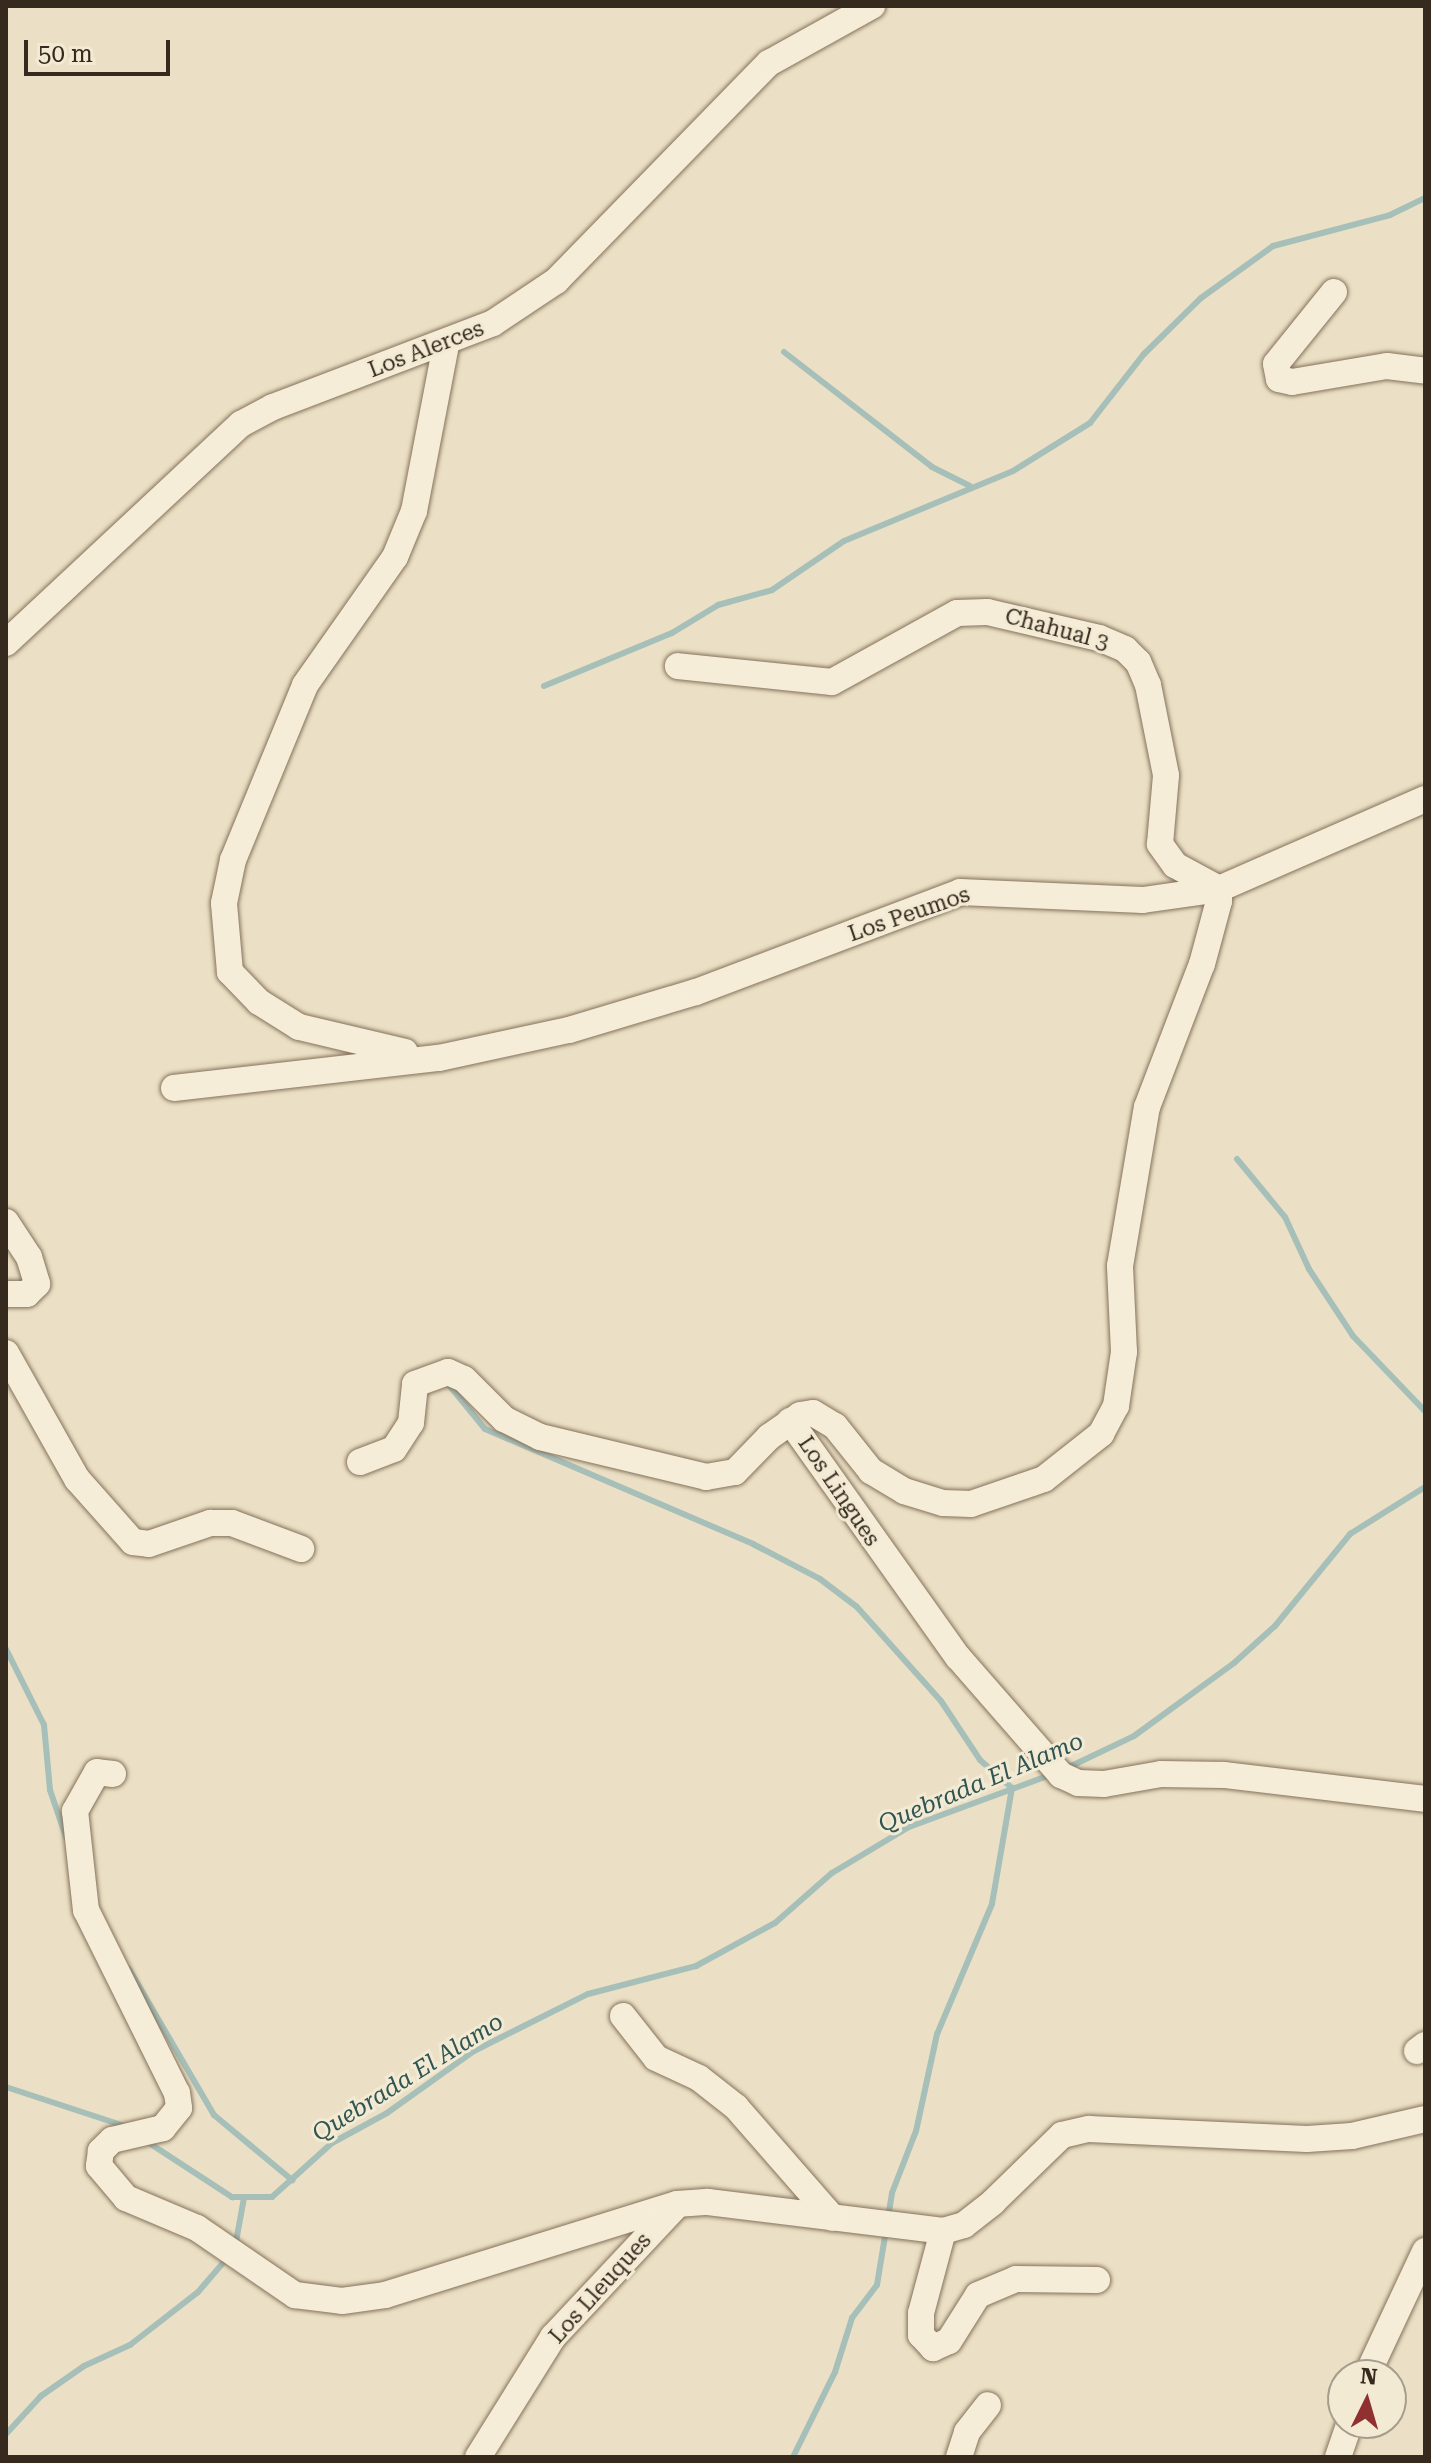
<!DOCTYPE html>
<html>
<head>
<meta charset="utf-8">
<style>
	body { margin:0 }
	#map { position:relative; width:1431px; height:2463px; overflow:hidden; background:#ebe0c5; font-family:"Roboto Serif",serif }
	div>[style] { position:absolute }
	.stream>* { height:6px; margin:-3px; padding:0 3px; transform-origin:3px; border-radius:3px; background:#a6bfb8 }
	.roads { filter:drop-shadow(0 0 2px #85725c) drop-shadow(0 0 2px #85725c) }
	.minor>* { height:26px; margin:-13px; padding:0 13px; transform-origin:13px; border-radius:13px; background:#f6edd8 }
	span { translate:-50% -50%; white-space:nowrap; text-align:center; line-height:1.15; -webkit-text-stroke:6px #f3ead4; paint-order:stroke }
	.street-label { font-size:22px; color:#362a1f }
	.water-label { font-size:24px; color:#305552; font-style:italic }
	.frame { position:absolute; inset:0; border:8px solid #362a1f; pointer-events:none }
	.north { position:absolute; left:1327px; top:2359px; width:80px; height:80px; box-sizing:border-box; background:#f3ead4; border:2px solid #a79d8c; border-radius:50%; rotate:5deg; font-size:22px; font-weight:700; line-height:32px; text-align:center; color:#362a1f }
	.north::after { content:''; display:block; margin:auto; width:28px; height:36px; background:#8f3131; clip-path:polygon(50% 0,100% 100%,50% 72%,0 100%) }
	.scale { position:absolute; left:24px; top:40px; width:146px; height:36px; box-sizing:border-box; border:4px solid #362a1f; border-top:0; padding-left:10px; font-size:24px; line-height:28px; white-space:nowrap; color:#362a1f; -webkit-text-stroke:6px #f3ead4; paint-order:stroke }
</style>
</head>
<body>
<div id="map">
	<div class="stream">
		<i style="left:784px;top:352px;width:187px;rotate:37.8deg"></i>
		<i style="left:932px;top:467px;width:42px;rotate:26.6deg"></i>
		<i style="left:544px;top:686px;width:139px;rotate:-22.5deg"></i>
		<i style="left:672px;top:633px;width:54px;rotate:-31.3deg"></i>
		<i style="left:718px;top:605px;width:56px;rotate:-15.5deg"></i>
		<i style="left:772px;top:590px;width:87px;rotate:-34.2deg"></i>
		<i style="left:844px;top:541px;width:183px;rotate:-22.5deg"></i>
		<i style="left:1013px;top:471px;width:91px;rotate:-31.9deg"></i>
		<i style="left:1090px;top:423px;width:88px;rotate:-52deg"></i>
		<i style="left:1144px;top:354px;width:80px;rotate:-44.5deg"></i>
		<i style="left:1201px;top:298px;width:89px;rotate:-35.8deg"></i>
		<i style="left:1273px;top:246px;width:121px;rotate:-14.8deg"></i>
		<i style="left:1390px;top:215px;width:39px;rotate:-26deg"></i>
		<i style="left:1237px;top:1159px;width:75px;rotate:50.4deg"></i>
		<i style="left:1285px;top:1217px;width:57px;rotate:65.2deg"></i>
		<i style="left:1309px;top:1269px;width:80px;rotate:56.7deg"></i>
		<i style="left:1353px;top:1336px;width:104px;rotate:46.2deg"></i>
		<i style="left:445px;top:1380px;width:63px;rotate:50.8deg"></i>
		<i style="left:485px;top:1429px;width:292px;rotate:23.2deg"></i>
		<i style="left:753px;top:1544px;width:76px;rotate:27.6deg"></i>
		<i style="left:820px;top:1579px;width:46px;rotate:37.1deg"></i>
		<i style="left:857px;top:1607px;width:126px;rotate:48.2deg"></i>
		<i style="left:941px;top:1701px;width:71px;rotate:56.5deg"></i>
		<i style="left:980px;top:1760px;width:43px;rotate:41.2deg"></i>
		<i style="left:1012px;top:1788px;width:118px;rotate:99.8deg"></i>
		<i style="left:992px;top:1904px;width:141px;rotate:112.9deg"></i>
		<i style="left:937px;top:2034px;width:99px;rotate:102.2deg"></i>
		<i style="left:916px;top:2131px;width:66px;rotate:111.2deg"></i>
		<i style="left:892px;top:2193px;width:26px;rotate:99deg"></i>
		<i style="left:6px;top:1649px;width:85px;rotate:63.4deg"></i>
		<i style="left:44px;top:1725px;width:65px;rotate:84.7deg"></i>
		<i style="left:50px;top:1790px;width:50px;rotate:71.2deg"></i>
		<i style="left:1067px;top:1768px;width:74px;rotate:-25.5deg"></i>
		<i style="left:1134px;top:1736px;width:124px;rotate:-36.1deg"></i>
		<i style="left:1234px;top:1663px;width:55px;rotate:-42.1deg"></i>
		<i style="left:1275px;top:1626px;width:119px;rotate:-50.8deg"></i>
		<i style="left:1350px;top:1534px;width:89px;rotate:-32.1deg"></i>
		<i style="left:129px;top:1969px;width:169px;rotate:59.8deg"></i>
		<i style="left:214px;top:2115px;width:102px;rotate:39.8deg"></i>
		<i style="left:6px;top:2087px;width:128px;rotate:18.2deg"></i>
		<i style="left:146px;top:2141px;width:103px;rotate:33.1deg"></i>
		<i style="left:232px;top:2197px;width:40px"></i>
		<i style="left:272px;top:2197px;width:81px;rotate:-42deg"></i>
		<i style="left:332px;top:2143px;width:63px;rotate:-28.6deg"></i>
		<i style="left:387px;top:2113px;width:107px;rotate:-35.5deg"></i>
		<i style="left:474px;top:2051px;width:127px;rotate:-26.6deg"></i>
		<i style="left:588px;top:1994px;width:112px;rotate:-14.5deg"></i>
		<i style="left:696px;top:1966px;width:90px;rotate:-28.6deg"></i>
		<i style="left:775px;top:1923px;width:76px;rotate:-41.3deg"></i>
		<i style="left:832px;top:1873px;width:90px;rotate:-30.9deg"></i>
		<i style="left:909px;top:1827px;width:153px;rotate:-20.2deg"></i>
		<i style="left:235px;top:2247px;width:50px;rotate:-79.6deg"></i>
		<i style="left:6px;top:2434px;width:52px;rotate:-47.4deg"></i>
		<i style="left:41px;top:2396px;width:52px;rotate:-34.9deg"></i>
		<i style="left:84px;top:2366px;width:51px;rotate:-24.5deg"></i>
		<i style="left:130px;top:2345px;width:86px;rotate:-37.9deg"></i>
		<i style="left:198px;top:2292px;width:48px;rotate:-49.3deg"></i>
		<i style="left:793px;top:2457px;width:95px;rotate:-63.7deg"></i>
		<i style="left:835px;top:2372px;width:57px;rotate:-72.5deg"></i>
		<i style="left:852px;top:2318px;width:41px;rotate:-52.9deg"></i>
		<i style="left:877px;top:2285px;width:56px;rotate:-80.7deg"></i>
	</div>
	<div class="roads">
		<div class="minor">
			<i style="left:1334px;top:292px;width:92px;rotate:128.9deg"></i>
			<i style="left:1276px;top:364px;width:15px;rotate:79deg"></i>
			<i style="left:1279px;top:379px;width:13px;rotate:13deg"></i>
			<i style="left:1292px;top:382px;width:96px;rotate:-9.6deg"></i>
			<i style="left:1387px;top:366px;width:38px;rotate:7deg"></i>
			<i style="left:6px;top:643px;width:321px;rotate:-43deg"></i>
			<i style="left:241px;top:424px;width:36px;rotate:-28deg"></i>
			<i style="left:273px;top:407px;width:235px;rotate:-20.9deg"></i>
			<i style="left:493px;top:323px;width:76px;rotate:-33.7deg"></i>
			<i style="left:556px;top:281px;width:305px;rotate:-45.7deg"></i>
			<i style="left:769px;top:63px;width:118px;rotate:-29deg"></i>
			<i style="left:405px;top:1052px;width:109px;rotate:-166.7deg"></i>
			<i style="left:299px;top:1027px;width:47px;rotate:-148deg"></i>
			<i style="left:259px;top:1002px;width:42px;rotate:-134deg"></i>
			<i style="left:230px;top:972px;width:69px;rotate:-95deg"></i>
			<i style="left:224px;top:903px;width:44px;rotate:-78.2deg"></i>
			<i style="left:233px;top:860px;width:189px;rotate:-67.6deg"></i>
			<i style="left:305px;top:685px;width:156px;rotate:-54.9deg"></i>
			<i style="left:395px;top:557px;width:50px;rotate:-67.6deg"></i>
			<i style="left:414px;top:511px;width:169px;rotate:-79.1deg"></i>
			<i style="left:174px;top:1088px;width:267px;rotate:-6.5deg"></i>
			<i style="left:439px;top:1058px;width:133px;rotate:-12.2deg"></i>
			<i style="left:569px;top:1030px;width:133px;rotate:-16.7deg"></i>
			<i style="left:696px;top:992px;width:282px;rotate:-20.7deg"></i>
			<i style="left:960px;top:892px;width:183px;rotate:2.5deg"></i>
			<i style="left:1143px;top:900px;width:77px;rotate:-8.2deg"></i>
			<i style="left:1219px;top:889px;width:225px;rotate:-23.6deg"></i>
			<i style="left:6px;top:1222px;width:42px;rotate:56.7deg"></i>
			<i style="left:29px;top:1257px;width:28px;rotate:73deg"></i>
			<i style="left:37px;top:1284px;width:14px;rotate:135deg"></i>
			<i style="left:27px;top:1294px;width:21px;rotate:180deg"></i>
			<i style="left:6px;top:1353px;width:145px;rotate:60.6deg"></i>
			<i style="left:77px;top:1479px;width:84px;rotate:48.4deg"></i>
			<i style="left:133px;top:1542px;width:16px;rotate:7deg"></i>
			<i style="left:149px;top:1544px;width:65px;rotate:-19deg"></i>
			<i style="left:210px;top:1523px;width:22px"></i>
			<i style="left:232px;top:1523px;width:74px;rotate:20.6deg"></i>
			<i style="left:790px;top:1421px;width:290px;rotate:54.6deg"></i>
			<i style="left:958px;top:1657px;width:157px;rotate:48.9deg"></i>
			<i style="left:1061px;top:1775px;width:19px;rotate:25deg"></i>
			<i style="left:1078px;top:1783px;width:26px;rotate:2deg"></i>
			<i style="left:1104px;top:1784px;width:58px;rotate:-10deg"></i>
			<i style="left:1161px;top:1774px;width:63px;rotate:0.9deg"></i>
			<i style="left:1224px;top:1775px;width:202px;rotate:6.8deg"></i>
			<i style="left:360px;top:1462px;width:36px;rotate:-21deg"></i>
			<i style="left:394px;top:1449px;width:31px;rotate:-57deg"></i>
			<i style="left:411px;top:1423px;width:39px;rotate:-84deg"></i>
			<i style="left:415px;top:1384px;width:35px;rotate:-20deg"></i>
			<i style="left:448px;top:1372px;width:17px;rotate:24deg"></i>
			<i style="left:464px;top:1379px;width:57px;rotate:45deg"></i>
			<i style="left:504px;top:1419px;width:40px;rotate:26.6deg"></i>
			<i style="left:540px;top:1437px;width:171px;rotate:13.5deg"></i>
			<i style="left:706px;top:1477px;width:29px;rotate:-10deg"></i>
			<i style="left:735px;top:1472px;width:49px;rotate:-45.8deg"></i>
			<i style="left:769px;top:1437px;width:38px;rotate:-35deg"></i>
			<i style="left:800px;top:1415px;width:13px;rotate:-9deg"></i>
			<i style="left:813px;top:1413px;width:26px;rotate:31deg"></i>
			<i style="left:835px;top:1426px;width:58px;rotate:51.3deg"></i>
			<i style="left:871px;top:1471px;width:39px;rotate:31deg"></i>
			<i style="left:904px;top:1491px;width:41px;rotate:17.1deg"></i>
			<i style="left:943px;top:1503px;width:28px;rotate:2deg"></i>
			<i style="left:971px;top:1504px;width:77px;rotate:-18.9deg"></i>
			<i style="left:1044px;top:1479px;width:73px;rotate:-38.3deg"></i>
			<i style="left:1101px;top:1434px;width:32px;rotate:-62deg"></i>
			<i style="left:1116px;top:1406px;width:55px;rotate:-81.6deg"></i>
			<i style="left:1124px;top:1352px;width:86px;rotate:-92.7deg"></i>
			<i style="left:1120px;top:1266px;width:161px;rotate:-80.4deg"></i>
			<i style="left:1147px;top:1107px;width:153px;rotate:-69deg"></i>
			<i style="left:1202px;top:964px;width:65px;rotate:-74.9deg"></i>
			<i style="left:1219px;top:901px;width:12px;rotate:-90deg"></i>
			<i style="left:1219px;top:889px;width:50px;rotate:-151.4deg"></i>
			<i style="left:1175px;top:865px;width:26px;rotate:-126deg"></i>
			<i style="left:1160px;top:844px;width:69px;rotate:-85deg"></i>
			<i style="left:1166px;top:775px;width:92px;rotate:-101.3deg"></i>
			<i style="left:1148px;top:685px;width:25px;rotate:-113deg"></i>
			<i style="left:1138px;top:662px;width:18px;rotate:-135deg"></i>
			<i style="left:1125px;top:649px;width:28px;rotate:-157deg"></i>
			<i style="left:1099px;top:638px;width:115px;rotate:-166.9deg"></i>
			<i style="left:987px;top:612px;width:30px;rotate:178deg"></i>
			<i style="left:957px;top:613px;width:143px;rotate:151.1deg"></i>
			<i style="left:832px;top:682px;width:155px;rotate:-174.1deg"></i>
			<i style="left:113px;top:1774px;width:16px;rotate:-173deg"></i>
			<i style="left:97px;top:1772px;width:45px;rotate:119.4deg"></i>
			<i style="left:75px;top:1811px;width:100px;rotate:83.7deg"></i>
			<i style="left:86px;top:1910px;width:204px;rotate:63.6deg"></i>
			<i style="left:177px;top:2093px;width:15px;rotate:82deg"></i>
			<i style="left:179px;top:2108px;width:26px;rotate:129deg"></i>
			<i style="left:163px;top:2128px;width:52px;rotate:166.8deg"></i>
			<i style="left:112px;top:2140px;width:16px;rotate:135deg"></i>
			<i style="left:101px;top:2151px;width:15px;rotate:98deg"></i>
			<i style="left:99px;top:2166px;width:42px;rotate:49.8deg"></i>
			<i style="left:126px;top:2198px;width:77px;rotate:22.9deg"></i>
			<i style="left:197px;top:2228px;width:119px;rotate:34.4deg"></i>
			<i style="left:295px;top:2295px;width:47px;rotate:7.3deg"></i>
			<i style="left:342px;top:2301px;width:43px;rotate:-7.9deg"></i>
			<i style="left:385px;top:2295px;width:306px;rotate:-17.3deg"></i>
			<i style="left:677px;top:2204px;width:31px;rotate:-4deg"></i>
			<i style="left:708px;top:2202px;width:237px;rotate:7deg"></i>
			<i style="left:943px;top:2231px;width:22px;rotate:-16deg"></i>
			<i style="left:964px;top:2225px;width:37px;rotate:-38deg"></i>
			<i style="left:993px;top:2202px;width:96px;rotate:-44.2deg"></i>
			<i style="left:1062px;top:2135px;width:28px;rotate:-13deg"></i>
			<i style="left:1089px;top:2129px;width:218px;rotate:2.6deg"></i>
			<i style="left:1307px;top:2139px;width:45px;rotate:-3.8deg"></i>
			<i style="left:1352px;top:2136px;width:75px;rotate:-13.1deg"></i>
			<i style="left:623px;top:2016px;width:53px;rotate:51.8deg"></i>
			<i style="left:656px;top:2058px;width:47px;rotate:24.9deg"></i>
			<i style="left:699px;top:2078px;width:47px;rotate:38.1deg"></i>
			<i style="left:736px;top:2107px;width:147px;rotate:48.9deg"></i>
			<i style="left:1417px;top:2051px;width:10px;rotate:-37deg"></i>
			<i style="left:943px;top:2231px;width:85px;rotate:105deg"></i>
			<i style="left:921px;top:2313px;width:22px;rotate:90deg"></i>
			<i style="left:921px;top:2335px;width:18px;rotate:47deg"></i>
			<i style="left:933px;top:2348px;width:17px;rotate:-24deg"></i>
			<i style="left:949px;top:2341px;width:54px;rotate:-57.8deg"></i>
			<i style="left:978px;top:2295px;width:41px;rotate:-22.8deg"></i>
			<i style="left:1016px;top:2279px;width:81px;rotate:0.7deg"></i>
			<i style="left:1367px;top:2375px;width:137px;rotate:-64.9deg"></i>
			<i style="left:478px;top:2457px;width:142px;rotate:-58deg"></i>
			<i style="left:553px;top:2337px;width:178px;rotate:-46.8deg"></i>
			<i style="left:959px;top:2457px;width:26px;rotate:-72deg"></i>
			<i style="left:967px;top:2432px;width:34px;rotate:-52deg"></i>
			<i style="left:1338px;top:2457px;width:36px;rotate:-71deg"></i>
		</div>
	</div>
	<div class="street-label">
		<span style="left:426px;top:349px;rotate:-21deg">Los Alerces</span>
		<span style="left:1057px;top:629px;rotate:15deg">Chahual 3</span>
		<span style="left:909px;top:914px;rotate:-19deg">Los Peumos</span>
		<span style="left:839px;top:1491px;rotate:56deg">Los Lingues</span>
		<span style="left:600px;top:2288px;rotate:-48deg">Los Lleuques</span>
	</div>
	<div class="water-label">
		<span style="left:981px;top:1783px;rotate:-23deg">Quebrada El Alamo</span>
		<span style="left:408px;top:2078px;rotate:-32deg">Quebrada El Alamo</span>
	</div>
	<div class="frame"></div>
	<div class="north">N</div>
	<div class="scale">50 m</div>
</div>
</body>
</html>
